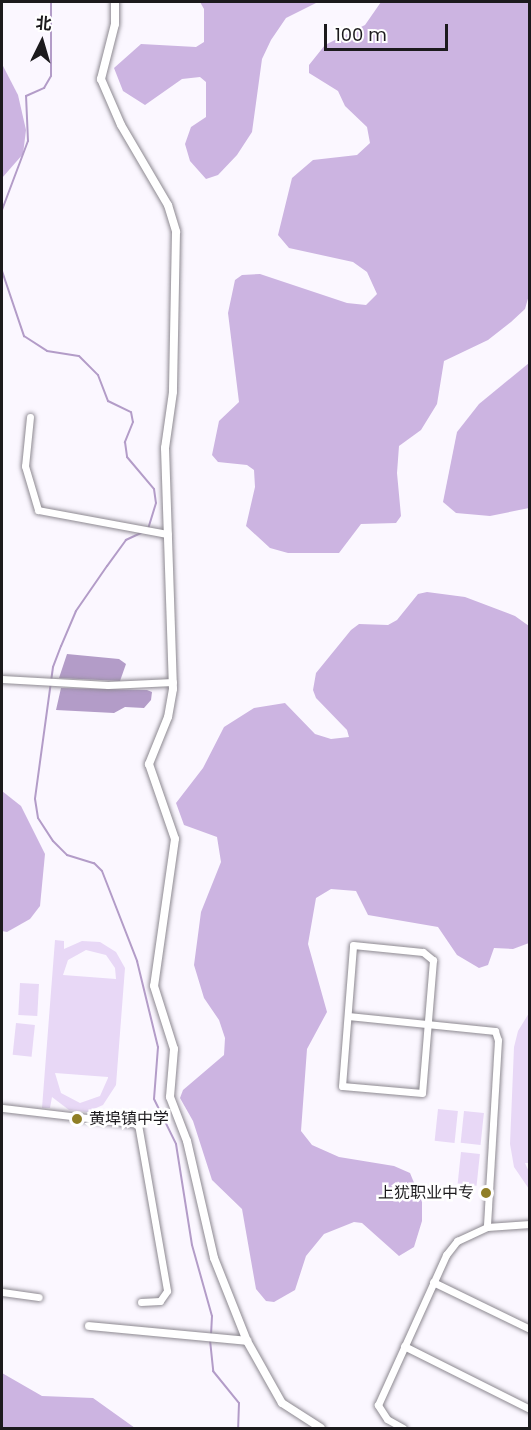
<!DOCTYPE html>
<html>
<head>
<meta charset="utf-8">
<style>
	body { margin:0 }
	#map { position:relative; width:531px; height:1430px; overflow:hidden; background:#fbf7ff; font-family:Poppins,"Noto Sans SC",sans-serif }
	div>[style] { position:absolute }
	.green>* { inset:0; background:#e8d8f6; transform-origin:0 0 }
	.forest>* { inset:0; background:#ccb4e1 }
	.water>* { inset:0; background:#b39cc8 }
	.stream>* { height:2px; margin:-1px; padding:0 1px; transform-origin:1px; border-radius:1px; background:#b39cc8 }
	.roads { filter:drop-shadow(0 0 2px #8d8991) drop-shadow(0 0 2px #8d8991) }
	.minor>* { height:7px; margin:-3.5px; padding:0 3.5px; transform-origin:3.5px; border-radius:3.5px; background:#fff }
	.tertiary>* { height:8px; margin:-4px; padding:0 4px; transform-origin:4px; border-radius:4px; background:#fff }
	.dots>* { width:16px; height:16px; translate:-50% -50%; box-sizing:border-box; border:3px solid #fff; border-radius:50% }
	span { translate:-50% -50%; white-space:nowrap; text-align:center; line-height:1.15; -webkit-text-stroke:5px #fff; paint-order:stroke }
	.poi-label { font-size:16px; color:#1c1a1d }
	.left { translate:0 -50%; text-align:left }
	.right { translate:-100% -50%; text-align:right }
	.frame { position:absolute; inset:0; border:3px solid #1c1a1d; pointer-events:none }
	.north { position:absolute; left:12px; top:12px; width:60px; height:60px; -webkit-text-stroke:4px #fff; paint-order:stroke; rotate:5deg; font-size:16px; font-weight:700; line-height:24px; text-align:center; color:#1c1a1d }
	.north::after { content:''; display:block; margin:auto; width:21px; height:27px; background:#1c1a1d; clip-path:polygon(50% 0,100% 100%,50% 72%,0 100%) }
	.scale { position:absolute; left:324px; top:24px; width:124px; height:27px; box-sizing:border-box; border:3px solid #1c1a1d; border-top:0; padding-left:8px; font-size:18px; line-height:21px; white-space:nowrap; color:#1c1a1d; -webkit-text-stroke:4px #fff; paint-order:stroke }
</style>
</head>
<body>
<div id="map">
	<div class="green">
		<i style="clip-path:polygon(evenodd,55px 940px,64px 941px,64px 949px,82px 941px,100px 942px,116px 952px,125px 968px,116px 1085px,103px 1105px,87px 1112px,69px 1110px,52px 1097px,50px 1108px,42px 1108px,55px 940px,86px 950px,106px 955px,115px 968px,116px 979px,63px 975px,68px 960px,86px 950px,55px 940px,55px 1073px,108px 1077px,108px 1078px,100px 1096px,80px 1103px,61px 1093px,55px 1073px)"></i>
		<i style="left:20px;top:983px;width:19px;height:32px;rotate:3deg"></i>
		<i style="clip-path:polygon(529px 1013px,530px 1163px,525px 1163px,529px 1172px,529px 1189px,514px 1167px,510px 1144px,514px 1047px,518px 1031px)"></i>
		<i style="left:16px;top:1023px;width:19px;height:32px;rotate:6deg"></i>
		<i style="left:438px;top:1109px;width:20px;height:32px;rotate:6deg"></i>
		<i style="left:464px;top:1111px;width:20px;height:32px;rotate:6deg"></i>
		<i style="left:461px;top:1152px;width:19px;height:32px;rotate:6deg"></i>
	</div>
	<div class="forest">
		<i style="clip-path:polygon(200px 2px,318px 2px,286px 18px,271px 40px,262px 59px,252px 132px,237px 155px,218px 175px,206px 179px,190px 161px,185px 144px,191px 127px,206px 117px,206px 82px,200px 77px,182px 79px,145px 105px,123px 91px,114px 68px,141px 44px,196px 47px,204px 42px,204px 9px)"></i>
		<i style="clip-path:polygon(381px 2px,529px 2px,529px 295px,525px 309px,511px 322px,488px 340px,444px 361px,437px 404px,421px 430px,399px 446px,397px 473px,401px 516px,396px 523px,361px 524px,339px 553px,288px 553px,270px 548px,246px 526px,255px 487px,254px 470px,247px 465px,218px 462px,212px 455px,219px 421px,239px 402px,228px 313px,235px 280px,242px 275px,260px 274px,347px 303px,366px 305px,377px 294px,367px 272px,353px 262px,289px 248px,278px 235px,292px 178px,313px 160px,357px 155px,370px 143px,367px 127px,345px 106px,338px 91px,309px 73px,309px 65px,325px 45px,365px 25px)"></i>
		<i style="clip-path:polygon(2px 64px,18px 95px,26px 130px,23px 154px,2px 178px)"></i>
		<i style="clip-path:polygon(529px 363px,529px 508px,490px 516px,456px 513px,443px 502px,457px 432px,479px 404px)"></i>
		<i style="clip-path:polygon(427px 592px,465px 597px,515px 616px,529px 626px,529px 943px,513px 949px,494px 948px,488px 965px,479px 968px,457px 955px,438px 927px,368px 915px,356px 891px,331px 889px,316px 898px,308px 944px,327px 1012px,307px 1049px,301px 1131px,312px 1145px,339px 1157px,394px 1166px,410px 1173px,422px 1202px,422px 1221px,414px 1247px,399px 1256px,362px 1223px,354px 1222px,324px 1234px,306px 1256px,295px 1290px,274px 1302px,266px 1301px,256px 1289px,242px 1209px,212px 1180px,193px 1121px,180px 1098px,183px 1090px,224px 1055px,225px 1038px,219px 1020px,204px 998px,194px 965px,201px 912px,221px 862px,217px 837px,184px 825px,176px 803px,203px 768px,224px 727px,254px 708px,285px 703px,315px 734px,331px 739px,349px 737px,347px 730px,316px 698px,313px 690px,316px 673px,351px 630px,359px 624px,388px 625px,397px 620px,418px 594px)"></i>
		<i style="clip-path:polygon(2px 791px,21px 806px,45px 854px,40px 906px,30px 919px,7px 932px,2px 931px)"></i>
		<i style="clip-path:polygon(2px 1373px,42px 1396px,93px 1398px,135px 1428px,2px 1428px)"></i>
	</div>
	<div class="water">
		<i style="clip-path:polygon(67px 654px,119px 659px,126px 664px,120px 681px,59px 678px)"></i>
		<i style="clip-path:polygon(61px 688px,147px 690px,152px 692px,151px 700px,144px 708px,125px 707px,114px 713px,56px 710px)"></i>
	</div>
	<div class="stream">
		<i style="left:2px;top:210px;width:74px;rotate:-69.4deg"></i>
		<i style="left:28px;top:141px;width:45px;rotate:-92.5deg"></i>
		<i style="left:26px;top:96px;width:20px;rotate:-24deg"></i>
		<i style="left:44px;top:88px;width:14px;rotate:-60deg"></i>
		<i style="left:51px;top:76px;width:74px;rotate:-90deg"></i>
		<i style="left:2px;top:271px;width:69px;rotate:71.3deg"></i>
		<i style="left:24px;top:336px;width:27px;rotate:33deg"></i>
		<i style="left:47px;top:351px;width:32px;rotate:9deg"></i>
		<i style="left:79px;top:356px;width:27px;rotate:45deg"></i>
		<i style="left:98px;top:375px;width:28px;rotate:69deg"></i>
		<i style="left:108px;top:401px;width:25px;rotate:26deg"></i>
		<i style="left:131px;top:412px;width:10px;rotate:79deg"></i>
		<i style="left:133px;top:422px;width:22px;rotate:112deg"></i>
		<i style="left:125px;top:442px;width:15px;rotate:82deg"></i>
		<i style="left:127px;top:457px;width:42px;rotate:49.8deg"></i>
		<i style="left:154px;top:489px;width:14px;rotate:82deg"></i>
		<i style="left:156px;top:503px;width:27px;rotate:107deg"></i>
		<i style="left:143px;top:532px;width:19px;rotate:155deg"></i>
		<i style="left:126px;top:540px;width:32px;rotate:126deg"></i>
		<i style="left:107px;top:566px;width:55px;rotate:124.6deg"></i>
		<i style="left:76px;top:611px;width:38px;rotate:113deg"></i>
		<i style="left:61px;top:646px;width:22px;rotate:111deg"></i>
		<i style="left:53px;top:667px;width:133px;rotate:97.8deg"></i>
		<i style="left:35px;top:799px;width:19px;rotate:81deg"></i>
		<i style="left:38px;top:818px;width:27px;rotate:57deg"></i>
		<i style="left:53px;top:841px;width:20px;rotate:45deg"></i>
		<i style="left:67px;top:855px;width:28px;rotate:17deg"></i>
		<i style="left:94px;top:863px;width:11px;rotate:45deg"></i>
		<i style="left:102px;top:871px;width:97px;rotate:68.7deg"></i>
		<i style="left:137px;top:961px;width:89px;rotate:76.3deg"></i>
		<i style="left:158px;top:1047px;width:52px;rotate:94.4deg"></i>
		<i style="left:154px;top:1099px;width:50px;rotate:63.9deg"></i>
		<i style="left:176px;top:1144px;width:102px;rotate:81deg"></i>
		<i style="left:192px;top:1245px;width:74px;rotate:74.3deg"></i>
		<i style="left:212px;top:1316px;width:19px;rotate:93deg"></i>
		<i style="left:210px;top:1340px;width:31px;rotate:84deg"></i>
		<i style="left:213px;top:1371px;width:41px;rotate:50.9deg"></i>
		<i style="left:239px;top:1403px;width:25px;rotate:92deg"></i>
	</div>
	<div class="roads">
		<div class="minor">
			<i style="left:30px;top:417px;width:49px;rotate:95.8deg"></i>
			<i style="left:25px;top:466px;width:46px;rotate:73.5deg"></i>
			<i style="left:38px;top:510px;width:132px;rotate:10.5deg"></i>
			<i style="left:2px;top:679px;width:106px;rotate:3.2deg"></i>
			<i style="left:108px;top:685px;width:65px;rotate:-2.6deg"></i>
			<i style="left:353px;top:945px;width:70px;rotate:5.7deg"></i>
			<i style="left:423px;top:952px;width:13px;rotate:39deg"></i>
			<i style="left:433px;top:960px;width:133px;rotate:94.7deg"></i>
			<i style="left:422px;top:1093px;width:80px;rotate:-175deg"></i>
			<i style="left:342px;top:1086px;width:141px;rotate:-85.5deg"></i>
			<i style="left:348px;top:1016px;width:148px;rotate:5.8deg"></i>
			<i style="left:495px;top:1031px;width:9px;rotate:72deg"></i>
			<i style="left:498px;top:1040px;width:187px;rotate:93.4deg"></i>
			<i style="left:2px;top:1108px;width:137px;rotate:6.7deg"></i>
			<i style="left:138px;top:1124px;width:169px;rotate:80.1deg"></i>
			<i style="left:167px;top:1291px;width:12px;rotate:125deg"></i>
			<i style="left:160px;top:1301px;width:19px;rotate:177deg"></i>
			<i style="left:433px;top:1282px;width:108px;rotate:25.9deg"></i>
			<i style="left:2px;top:1292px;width:37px;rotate:8deg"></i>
			<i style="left:404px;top:1346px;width:141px;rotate:26.6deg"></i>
			<i style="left:403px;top:1428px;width:18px;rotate:-151deg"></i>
			<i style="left:387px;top:1419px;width:17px;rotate:-123deg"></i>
			<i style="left:378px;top:1405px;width:165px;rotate:-65.6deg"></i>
			<i style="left:446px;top:1255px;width:18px;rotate:-52deg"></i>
			<i style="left:457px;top:1241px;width:33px;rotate:-25deg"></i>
			<i style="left:487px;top:1227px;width:43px;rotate:-4deg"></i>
		</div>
		<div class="tertiary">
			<i style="left:115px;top:2px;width:22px;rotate:90deg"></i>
			<i style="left:115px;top:24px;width:57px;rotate:104.3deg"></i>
			<i style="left:101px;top:79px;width:50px;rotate:66.5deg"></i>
			<i style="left:121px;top:125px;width:93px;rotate:59.6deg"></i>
			<i style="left:168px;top:205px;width:28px;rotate:73deg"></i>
			<i style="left:176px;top:232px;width:160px;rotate:91.1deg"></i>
			<i style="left:173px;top:392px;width:57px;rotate:98.1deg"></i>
			<i style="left:165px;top:448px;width:241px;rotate:88.1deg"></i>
			<i style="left:173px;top:689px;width:28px;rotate:100deg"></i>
			<i style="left:168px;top:717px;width:51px;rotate:112deg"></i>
			<i style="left:149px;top:764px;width:79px;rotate:70.9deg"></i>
			<i style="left:175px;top:839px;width:148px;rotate:98.1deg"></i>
			<i style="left:154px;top:986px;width:66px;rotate:72.4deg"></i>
			<i style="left:174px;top:1049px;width:48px;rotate:94.8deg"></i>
			<i style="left:170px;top:1097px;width:47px;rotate:68.9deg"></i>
			<i style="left:187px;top:1141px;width:120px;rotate:77deg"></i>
			<i style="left:214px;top:1258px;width:89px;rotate:68.3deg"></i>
			<i style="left:247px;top:1341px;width:71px;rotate:60.6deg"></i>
			<i style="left:282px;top:1403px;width:46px;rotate:32.7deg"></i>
			<i style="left:89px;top:1326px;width:159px;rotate:5.4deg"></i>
		</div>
	</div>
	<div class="dots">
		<i style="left:77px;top:1119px;background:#907f26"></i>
		<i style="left:486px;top:1193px;background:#907f26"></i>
	</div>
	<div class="poi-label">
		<span class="left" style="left:89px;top:1119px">黄埠镇中学</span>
		<span class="right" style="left:474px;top:1193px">上犹职业中专</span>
	</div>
	<div class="frame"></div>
	<div class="north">北</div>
	<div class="scale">100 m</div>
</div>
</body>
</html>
